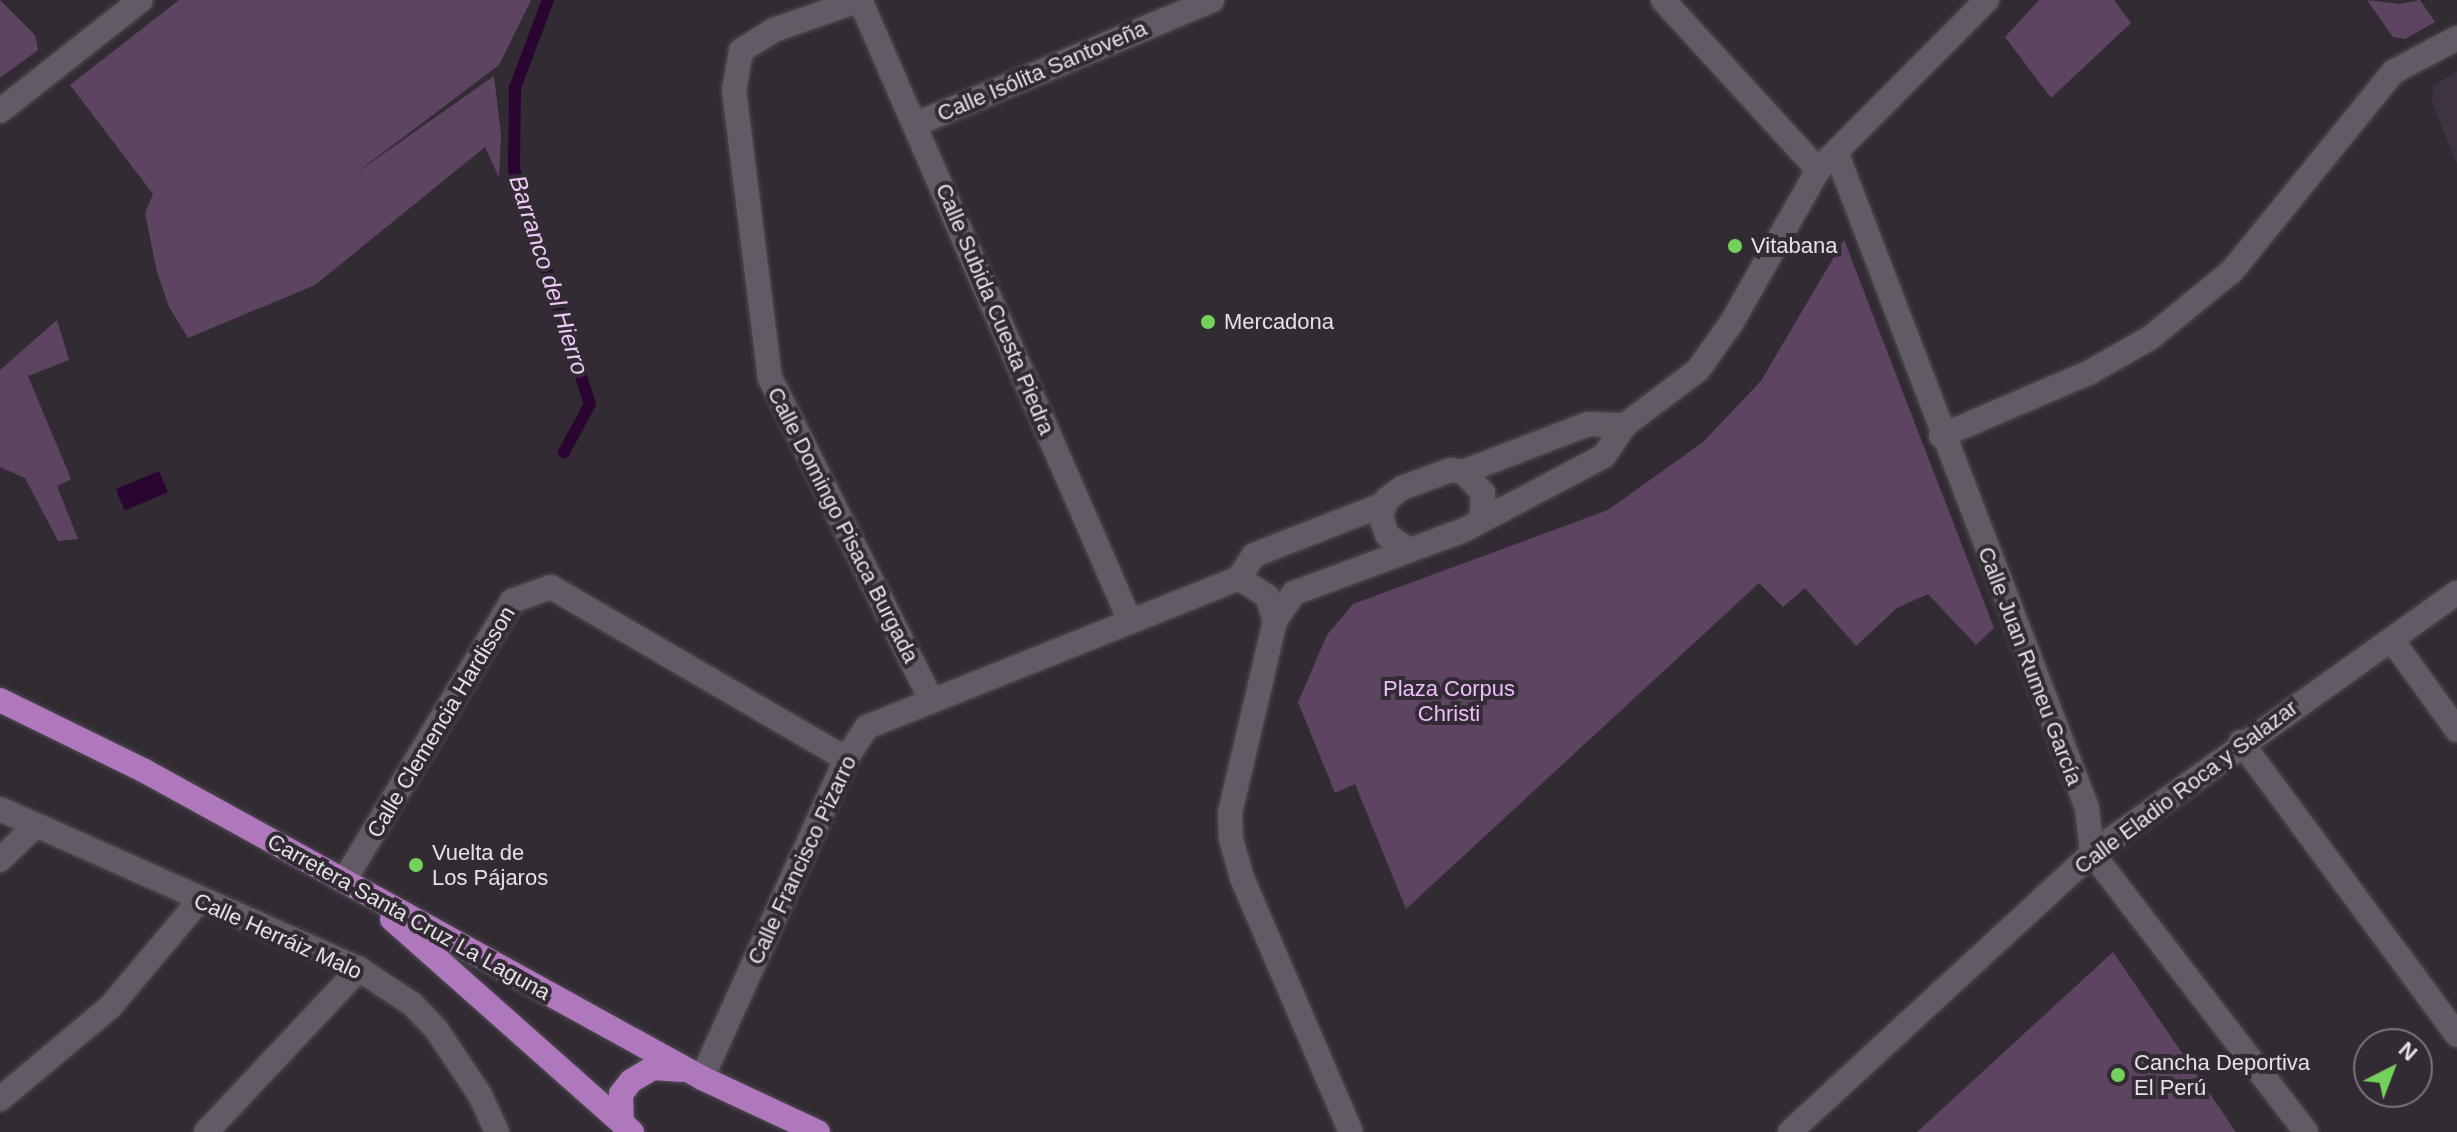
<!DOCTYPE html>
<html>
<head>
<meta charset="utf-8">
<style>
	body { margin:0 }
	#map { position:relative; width:2457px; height:1132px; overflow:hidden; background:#322b34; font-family:Arial,sans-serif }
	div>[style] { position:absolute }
	.built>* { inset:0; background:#3e3441 }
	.green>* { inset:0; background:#5d4562 }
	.water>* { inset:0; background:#2a0532; transform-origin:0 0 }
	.stream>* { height:12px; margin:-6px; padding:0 6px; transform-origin:6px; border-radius:6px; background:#2a0532 }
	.roads { filter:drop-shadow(0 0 2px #4f4951) drop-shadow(0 0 2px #4f4951) }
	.minor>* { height:24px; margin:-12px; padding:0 12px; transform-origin:12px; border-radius:12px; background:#625a64 }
	.major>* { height:24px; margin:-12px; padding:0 12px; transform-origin:12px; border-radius:12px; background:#af77bc }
	.dots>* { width:22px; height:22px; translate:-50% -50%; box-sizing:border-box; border:4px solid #322b34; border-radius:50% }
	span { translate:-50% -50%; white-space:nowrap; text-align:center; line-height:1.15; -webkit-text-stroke:8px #322b34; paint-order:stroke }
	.street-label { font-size:22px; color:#e5e1e6 }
	.poi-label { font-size:22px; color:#e5e1e6 }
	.left { translate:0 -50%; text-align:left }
	.park-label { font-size:22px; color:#eebefa }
	.water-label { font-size:24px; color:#eecaf7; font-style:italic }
	.north { position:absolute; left:2353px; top:1028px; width:80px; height:80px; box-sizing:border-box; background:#322b34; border:2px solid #7a747b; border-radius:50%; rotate:42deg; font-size:22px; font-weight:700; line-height:32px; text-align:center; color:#e5e1e6 }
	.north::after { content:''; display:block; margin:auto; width:28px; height:36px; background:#74d25c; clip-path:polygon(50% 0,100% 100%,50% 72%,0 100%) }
</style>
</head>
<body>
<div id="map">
	<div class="built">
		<i style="clip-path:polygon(2457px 71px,2457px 164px,2432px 102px,2434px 85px)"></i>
	</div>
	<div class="green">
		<i style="clip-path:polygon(0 0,35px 35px,38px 50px,0 78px)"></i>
		<i style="clip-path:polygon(179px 0,531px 0,499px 65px,352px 176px,494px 76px,501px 135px,499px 178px,485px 147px,315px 285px,188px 338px,169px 307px,157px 272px,145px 213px,153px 194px,70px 85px)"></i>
		<i style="clip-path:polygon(2039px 0,2114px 0,2131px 23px,2051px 98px,2005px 37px)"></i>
		<i style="clip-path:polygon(2367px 0,2400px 4px,2420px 0,2435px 22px,2405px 39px,2393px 37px)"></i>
		<i style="clip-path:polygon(1844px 240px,1994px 628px,1976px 645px,1928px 594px,1897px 608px,1856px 646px,1805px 588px,1783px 607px,1759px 583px,1406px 909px,1355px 784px,1335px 793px,1298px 702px,1327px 635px,1353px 604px,1608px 510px,1703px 442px,1761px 381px)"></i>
		<i style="clip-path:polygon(57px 320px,69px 360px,28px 376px,71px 479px,57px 486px,78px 539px,58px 541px,25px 478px,0 467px,0 370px)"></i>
		<i style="clip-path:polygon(2113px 952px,2236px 1132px,1917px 1132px)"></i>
	</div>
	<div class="water">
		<i style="left:159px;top:471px;width:23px;height:47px;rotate:67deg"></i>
	</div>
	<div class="stream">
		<i style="left:548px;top:0;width:94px;rotate:110.6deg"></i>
		<i style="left:515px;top:88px;width:81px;rotate:90.7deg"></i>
		<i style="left:514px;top:169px;width:247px;rotate:72.1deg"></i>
		<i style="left:590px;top:404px;width:55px;rotate:118.4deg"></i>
	</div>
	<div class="roads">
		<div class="minor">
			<i style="left:860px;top:0;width:91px;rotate:160.8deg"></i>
			<i style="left:774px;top:30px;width:39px;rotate:148deg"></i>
			<i style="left:741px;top:51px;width:40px;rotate:100deg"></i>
			<i style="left:734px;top:90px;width:290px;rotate:82.9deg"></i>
			<i style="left:770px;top:378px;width:358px;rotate:63.4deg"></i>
			<i style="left:860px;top:0;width:675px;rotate:66.51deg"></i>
			<i style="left:1663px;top:0;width:230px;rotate:47.6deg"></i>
			<i style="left:0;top:111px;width:179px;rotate:-38.2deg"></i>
			<i style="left:916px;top:124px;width:321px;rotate:-22.7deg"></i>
			<i style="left:1836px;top:152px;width:702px;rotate:69.06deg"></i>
			<i style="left:2087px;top:808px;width:45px;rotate:83.7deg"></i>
			<i style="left:2092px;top:853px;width:352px;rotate:52.5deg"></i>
			<i style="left:1941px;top:436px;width:162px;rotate:-23.2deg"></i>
			<i style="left:2090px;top:372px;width:69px;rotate:-29.5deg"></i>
			<i style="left:2150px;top:338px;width:106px;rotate:-39.3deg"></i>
			<i style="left:2232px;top:271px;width:256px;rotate:-51deg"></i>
			<i style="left:2393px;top:72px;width:72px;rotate:-28deg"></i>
			<i style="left:1463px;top:472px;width:134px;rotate:-21deg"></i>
			<i style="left:1588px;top:424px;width:37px;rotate:2deg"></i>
			<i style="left:1407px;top:549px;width:24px;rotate:-145deg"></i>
			<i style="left:1387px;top:535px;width:20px;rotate:-108deg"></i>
			<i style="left:1381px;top:516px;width:18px;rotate:-71deg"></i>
			<i style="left:1387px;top:499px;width:19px;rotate:-36deg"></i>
			<i style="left:1402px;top:488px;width:52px;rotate:-20.2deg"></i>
			<i style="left:1451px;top:470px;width:12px;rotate:9deg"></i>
			<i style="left:1463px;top:472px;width:29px;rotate:46deg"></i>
			<i style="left:1483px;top:493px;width:26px;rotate:94deg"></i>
			<i style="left:1239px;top:578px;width:33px;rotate:33deg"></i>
			<i style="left:1267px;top:596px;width:26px;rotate:72deg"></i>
			<i style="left:1275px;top:621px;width:197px;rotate:103.2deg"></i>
			<i style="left:1230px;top:813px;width:26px;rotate:88deg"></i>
			<i style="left:1231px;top:839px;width:41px;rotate:74.2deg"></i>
			<i style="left:1242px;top:878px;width:276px;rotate:66.8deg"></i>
			<i style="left:1275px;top:621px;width:34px;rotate:-56deg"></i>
			<i style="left:1294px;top:593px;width:181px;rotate:-20.3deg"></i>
			<i style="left:1464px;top:530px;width:158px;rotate:-27.9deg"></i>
			<i style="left:1604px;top:456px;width:37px;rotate:-56deg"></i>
			<i style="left:1625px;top:425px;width:91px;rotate:-37deg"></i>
			<i style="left:1698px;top:370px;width:59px;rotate:-54.7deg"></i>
			<i style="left:1732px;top:322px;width:175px;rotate:-60.5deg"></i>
			<i style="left:1818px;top:170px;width:240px;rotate:-45.2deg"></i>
			<i style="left:2392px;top:640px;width:111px;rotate:54.2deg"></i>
			<i style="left:2241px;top:742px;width:364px;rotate:53.6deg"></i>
			<i style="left:0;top:809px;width:393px;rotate:24deg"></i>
			<i style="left:359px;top:969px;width:64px;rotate:33.4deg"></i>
			<i style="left:412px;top:1004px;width:35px;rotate:46deg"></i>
			<i style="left:436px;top:1029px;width:79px;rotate:56.3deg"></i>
			<i style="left:480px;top:1095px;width:41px;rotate:65.3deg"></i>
			<i style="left:0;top:860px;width:50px;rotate:-44.2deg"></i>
			<i style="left:344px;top:881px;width:327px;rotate:-59deg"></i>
			<i style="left:512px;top:601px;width:41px;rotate:-19.7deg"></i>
			<i style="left:551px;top:587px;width:341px;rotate:30.2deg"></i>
			<i style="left:702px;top:1078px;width:350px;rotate:-65.7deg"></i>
			<i style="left:846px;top:759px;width:38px;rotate:-57deg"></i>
			<i style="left:867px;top:727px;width:401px;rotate:-21.8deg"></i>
			<i style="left:1239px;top:578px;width:27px;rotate:-57deg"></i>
			<i style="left:1254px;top:555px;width:137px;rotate:-21.3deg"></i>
			<i style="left:0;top:1099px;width:143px;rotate:-39.9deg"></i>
			<i style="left:110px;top:1007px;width:138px;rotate:-50deg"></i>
			<i style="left:206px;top:1132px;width:224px;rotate:-46.8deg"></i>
			<i style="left:1790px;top:1132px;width:411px;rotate:-42.7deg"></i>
			<i style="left:2092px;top:853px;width:448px;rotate:-35.5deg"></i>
		</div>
		<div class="major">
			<i style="left:0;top:700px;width:159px;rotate:26.1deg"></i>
			<i style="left:143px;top:770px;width:638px;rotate:28.85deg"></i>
			<i style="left:702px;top:1078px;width:128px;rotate:25deg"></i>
			<i style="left:392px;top:919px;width:321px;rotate:41.6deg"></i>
			<i style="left:622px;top:1123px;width:29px;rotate:-92deg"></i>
			<i style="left:621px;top:1094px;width:16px;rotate:-52deg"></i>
			<i style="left:631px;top:1081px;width:26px;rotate:-31deg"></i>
			<i style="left:653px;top:1068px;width:29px;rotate:4deg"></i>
		</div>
	</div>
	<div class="dots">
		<i style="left:1735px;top:246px;background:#74d25c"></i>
		<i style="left:1208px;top:322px;background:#74d25c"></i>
		<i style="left:416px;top:865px;background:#74d25c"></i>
		<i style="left:2118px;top:1075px;background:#74d25c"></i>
	</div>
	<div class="street-label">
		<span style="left:1042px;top:71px;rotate:-23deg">Calle Isólita Santoveña</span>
		<span style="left:995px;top:309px;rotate:67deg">Calle Subida Cuesta Piedra</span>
		<span style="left:843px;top:525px;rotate:63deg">Calle Domingo Pisaca Burgada</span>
		<span style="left:2030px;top:666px;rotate:69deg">Calle Juan Rumeu García</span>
		<span style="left:441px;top:722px;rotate:-59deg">Calle Clemencia Hardisson</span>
		<span style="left:2186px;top:787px;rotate:-37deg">Calle Eladio Roca y Salazar</span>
		<span style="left:802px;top:860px;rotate:-65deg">Calle Francisco Pizarro</span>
		<span style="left:409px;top:917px;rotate:29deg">Carretera Santa Cruz La Laguna</span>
		<span style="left:278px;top:936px;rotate:24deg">Calle Herráiz Malo</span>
	</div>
	<div class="poi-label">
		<span class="left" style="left:1751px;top:246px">Vitabana</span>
		<span class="left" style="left:1224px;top:322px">Mercadona</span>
		<span class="left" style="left:432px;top:865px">Vuelta de<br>Los Pájaros</span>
		<span class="left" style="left:2134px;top:1075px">Cancha Deportiva<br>El Perú</span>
	</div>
	<div class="park-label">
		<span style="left:1449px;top:701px">Plaza Corpus<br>Christi</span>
	</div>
	<div class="water-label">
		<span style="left:549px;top:275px;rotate:72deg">Barranco del Hierro</span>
	</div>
	<div class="north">N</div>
</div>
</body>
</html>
